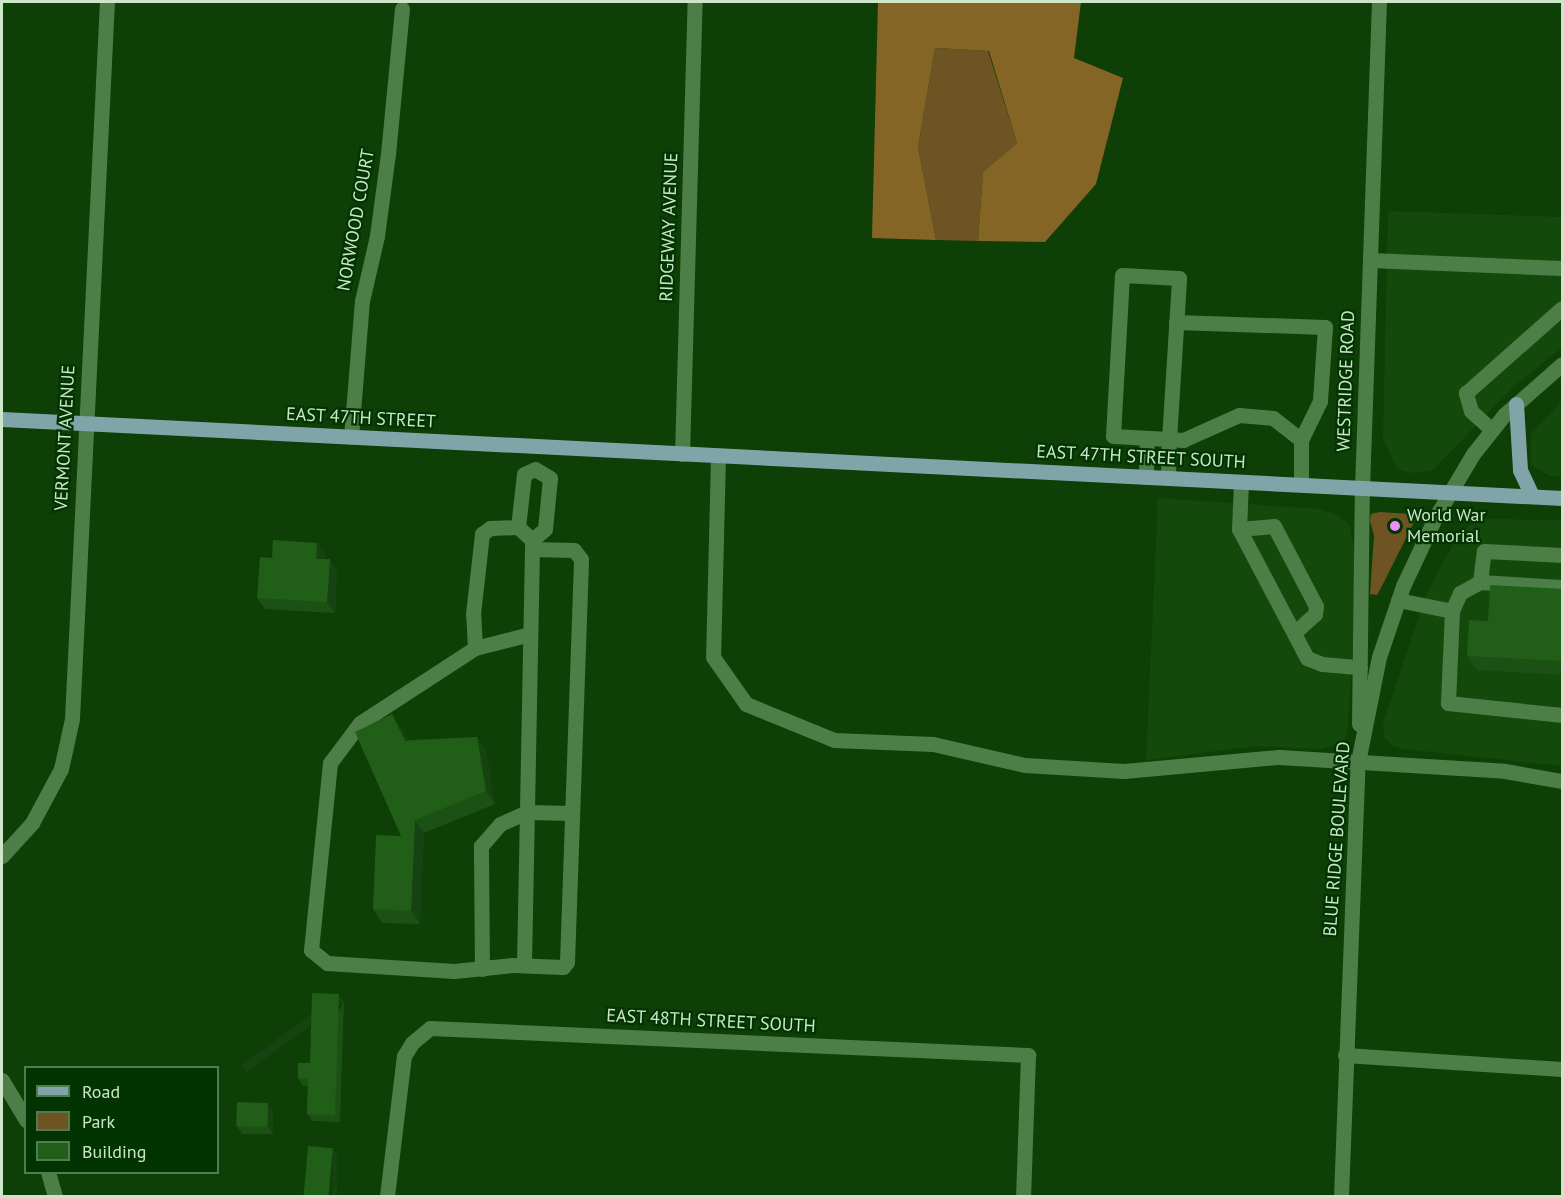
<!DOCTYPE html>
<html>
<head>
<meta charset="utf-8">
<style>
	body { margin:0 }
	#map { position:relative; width:1564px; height:1198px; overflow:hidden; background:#0e3f06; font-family:"PT Sans",sans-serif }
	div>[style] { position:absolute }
	.built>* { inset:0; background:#134a0b }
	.green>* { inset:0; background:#6e5422 }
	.forest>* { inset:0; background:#856526 }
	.minor>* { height:15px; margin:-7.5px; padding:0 7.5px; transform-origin:7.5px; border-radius:7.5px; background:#4d7e47 }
	.major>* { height:15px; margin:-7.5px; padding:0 7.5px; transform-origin:7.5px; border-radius:7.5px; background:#81a4a9 }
	.wall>* { inset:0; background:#1c5115 }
	.shaded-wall>* { inset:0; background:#174211; transform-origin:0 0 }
	.building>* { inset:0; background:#215e18; transform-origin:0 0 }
	.dots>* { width:16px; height:16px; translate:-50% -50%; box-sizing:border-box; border:3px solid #013400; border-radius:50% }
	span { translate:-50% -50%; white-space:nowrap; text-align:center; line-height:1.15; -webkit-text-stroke:4.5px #013400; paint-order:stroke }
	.street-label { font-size:18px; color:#cce6c8 }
	.poi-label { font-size:18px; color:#cce6c8 }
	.left { translate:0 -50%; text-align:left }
	.frame { position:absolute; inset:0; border:3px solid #cce6c8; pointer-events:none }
	.legend { position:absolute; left:24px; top:1066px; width:195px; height:108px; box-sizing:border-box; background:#013400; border:2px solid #527b50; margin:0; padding:8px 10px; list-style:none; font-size:18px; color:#cce6c8 }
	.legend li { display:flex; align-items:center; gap:12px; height:30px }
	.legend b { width:30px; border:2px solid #527b50 }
</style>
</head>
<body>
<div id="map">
	<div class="built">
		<i style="clip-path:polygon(1388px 211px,1562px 217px,1562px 347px,1513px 387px,1433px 470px,1413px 473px,1397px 469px,1383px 439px)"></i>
		<i style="clip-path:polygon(1562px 401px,1562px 477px,1549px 476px,1531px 465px,1531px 434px)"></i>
		<i style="clip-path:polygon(1158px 498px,1319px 509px,1337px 515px,1349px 524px,1356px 558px,1353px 645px,1348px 722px,1346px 737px,1340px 744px,1322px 749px,1256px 746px,1146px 760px)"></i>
		<i style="clip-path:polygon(1484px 519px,1562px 520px,1562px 766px,1404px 749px,1392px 746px,1384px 737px,1383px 723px,1427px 592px,1457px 537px,1467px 527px)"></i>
	</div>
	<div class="green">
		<i style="clip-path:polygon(935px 48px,988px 51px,1017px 143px,983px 172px,978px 241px,936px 240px,918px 147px)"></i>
		<i style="clip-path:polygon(1380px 512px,1410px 514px,1415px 520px,1381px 588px,1377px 595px,1370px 594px,1374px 536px,1370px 521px,1371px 514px)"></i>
	</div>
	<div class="forest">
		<i style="clip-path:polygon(878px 2px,1081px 2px,1074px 58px,1123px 78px,1096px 184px,1045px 242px,978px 241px,983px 172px,1017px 143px,989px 51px,935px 48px,918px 147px,936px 240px,872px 238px)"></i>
	</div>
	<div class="minor">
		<i style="left:1370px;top:260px;width:192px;rotate:2.4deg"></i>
		<i style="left:1176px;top:322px;width:149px;rotate:1.9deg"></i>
		<i style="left:1325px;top:327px;width:74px;rotate:93.9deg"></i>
		<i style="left:1320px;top:401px;width:43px;rotate:116deg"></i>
		<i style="left:1492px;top:430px;width:28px;rotate:-138deg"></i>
		<i style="left:1471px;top:411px;width:19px;rotate:-106deg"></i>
		<i style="left:1466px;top:393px;width:128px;rotate:-41.5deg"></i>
		<i style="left:351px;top:437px;width:136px;rotate:-85.4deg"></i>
		<i style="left:362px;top:301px;width:67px;rotate:-77deg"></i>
		<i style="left:377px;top:236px;width:83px;rotate:-82.4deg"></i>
		<i style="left:388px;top:154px;width:146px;rotate:-84.5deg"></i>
		<i style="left:682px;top:454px;width:452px;rotate:-88.4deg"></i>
		<i style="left:718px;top:456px;width:201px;rotate:91.4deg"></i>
		<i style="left:713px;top:657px;width:57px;rotate:54.9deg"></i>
		<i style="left:746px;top:704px;width:95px;rotate:22.2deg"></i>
		<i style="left:834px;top:740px;width:99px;rotate:2.3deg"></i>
		<i style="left:933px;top:744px;width:94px;rotate:12.9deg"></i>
		<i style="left:1025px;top:765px;width:99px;rotate:3.5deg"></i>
		<i style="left:1124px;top:771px;width:156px;rotate:-5.2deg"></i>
		<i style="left:1279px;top:757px;width:226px;rotate:3.5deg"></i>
		<i style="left:1505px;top:771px;width:58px;rotate:10deg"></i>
		<i style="left:1146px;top:477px;width:39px;rotate:-89deg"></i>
		<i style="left:1168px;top:478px;width:39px;rotate:-89deg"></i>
		<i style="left:1169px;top:439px;width:161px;rotate:-86.4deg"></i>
		<i style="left:1179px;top:278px;width:57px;rotate:-177deg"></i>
		<i style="left:1122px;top:275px;width:161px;rotate:93.2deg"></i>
		<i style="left:1113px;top:436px;width:56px;rotate:3.1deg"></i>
		<i style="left:1169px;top:439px;width:14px;rotate:4deg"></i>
		<i style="left:1183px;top:440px;width:61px;rotate:-24.1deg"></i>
		<i style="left:1239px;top:415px;width:34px;rotate:5deg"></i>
		<i style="left:1273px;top:418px;width:36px;rotate:38deg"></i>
		<i style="left:1301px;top:440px;width:44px;rotate:90deg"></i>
		<i style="left:1241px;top:482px;width:47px;rotate:92.4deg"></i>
		<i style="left:1239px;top:529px;width:146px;rotate:62.2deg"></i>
		<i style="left:1307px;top:658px;width:16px;rotate:22deg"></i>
		<i style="left:1322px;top:664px;width:38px;rotate:5deg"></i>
		<i style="left:1239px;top:529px;width:35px;rotate:-5deg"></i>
		<i style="left:1274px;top:526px;width:90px;rotate:62.3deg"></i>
		<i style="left:1316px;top:606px;width:8px;rotate:97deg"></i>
		<i style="left:1315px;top:614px;width:28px;rotate:138deg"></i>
		<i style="left:532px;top:540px;width:17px;rotate:-40deg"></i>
		<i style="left:545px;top:529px;width:51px;rotate:-84.4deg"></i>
		<i style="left:550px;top:478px;width:17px;rotate:-149deg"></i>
		<i style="left:1480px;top:582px;width:82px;rotate:3.5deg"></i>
		<i style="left:1398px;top:600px;width:55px;rotate:11.5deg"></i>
		<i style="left:1452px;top:611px;width:92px;rotate:92.5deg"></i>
		<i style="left:1448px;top:703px;width:115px;rotate:6deg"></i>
		<i style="left:1452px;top:611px;width:20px;rotate:-66deg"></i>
		<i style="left:1460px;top:593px;width:23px;rotate:-29deg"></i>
		<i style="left:1480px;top:582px;width:31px;rotate:-83deg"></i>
		<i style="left:1484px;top:551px;width:78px;rotate:2.9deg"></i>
		<i style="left:530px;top:634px;width:57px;rotate:165.7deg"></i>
		<i style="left:475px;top:648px;width:137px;rotate:146.9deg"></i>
		<i style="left:360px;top:723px;width:50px;rotate:126.9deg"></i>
		<i style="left:330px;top:763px;width:188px;rotate:95.8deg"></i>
		<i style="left:311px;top:950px;width:21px;rotate:39deg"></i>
		<i style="left:327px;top:963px;width:127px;rotate:3.6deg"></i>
		<i style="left:454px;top:971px;width:59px;rotate:-5.8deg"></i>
		<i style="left:513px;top:965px;width:50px;rotate:2.3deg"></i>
		<i style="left:563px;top:967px;width:6px;rotate:-51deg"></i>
		<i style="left:567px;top:962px;width:403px;rotate:-88deg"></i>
		<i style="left:581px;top:559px;width:11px;rotate:-128deg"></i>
		<i style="left:574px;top:550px;width:42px;rotate:-178.6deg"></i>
		<i style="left:475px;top:648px;width:34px;rotate:-93deg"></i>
		<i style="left:473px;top:614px;width:81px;rotate:-83.6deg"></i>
		<i style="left:482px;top:534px;width:10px;rotate:-37deg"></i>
		<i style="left:490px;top:528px;width:28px;rotate:-2deg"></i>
		<i style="left:1359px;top:724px;width:236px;rotate:-89.3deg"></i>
		<i style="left:1362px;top:488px;width:486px;rotate:-88deg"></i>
		<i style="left:2px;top:856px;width:45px;rotate:-47.7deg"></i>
		<i style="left:32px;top:823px;width:61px;rotate:-61.8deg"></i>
		<i style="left:61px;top:769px;width:51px;rotate:-77.6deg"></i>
		<i style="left:72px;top:719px;width:718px;rotate:-87.21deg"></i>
		<i style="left:524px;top:965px;width:416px;rotate:-88.9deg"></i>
		<i style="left:532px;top:549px;width:9px;rotate:-90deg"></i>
		<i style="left:532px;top:540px;width:19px;rotate:-137deg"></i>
		<i style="left:518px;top:527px;width:53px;rotate:-83.5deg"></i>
		<i style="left:524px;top:474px;width:12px;rotate:-24deg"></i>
		<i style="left:482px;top:969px;width:123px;rotate:-90.5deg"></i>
		<i style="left:481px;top:846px;width:29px;rotate:-49deg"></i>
		<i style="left:500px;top:824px;width:30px;rotate:-24deg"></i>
		<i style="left:527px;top:812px;width:45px;rotate:1.3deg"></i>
		<i style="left:1345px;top:1055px;width:217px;rotate:3.7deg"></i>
		<i style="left:2px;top:1080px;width:47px;rotate:59deg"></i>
		<i style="left:48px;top:1172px;width:25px;rotate:74deg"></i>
		<i style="left:387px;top:1196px;width:141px;rotate:-83.1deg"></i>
		<i style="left:404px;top:1056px;width:15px;rotate:-58deg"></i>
		<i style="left:412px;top:1043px;width:23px;rotate:-40deg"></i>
		<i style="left:430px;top:1028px;width:599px;rotate:2.59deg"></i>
		<i style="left:1028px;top:1055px;width:141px;rotate:92deg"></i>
		<i style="left:1341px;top:1196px;width:434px;rotate:-87.8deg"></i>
		<i style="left:1358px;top:762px;width:107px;rotate:-78.7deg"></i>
		<i style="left:1379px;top:657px;width:75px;rotate:-71.3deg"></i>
		<i style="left:1403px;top:586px;width:75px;rotate:-64.8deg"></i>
		<i style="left:1435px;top:518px;width:74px;rotate:-59.3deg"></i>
		<i style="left:1473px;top:454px;width:50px;rotate:-51.5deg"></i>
		<i style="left:1504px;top:415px;width:77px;rotate:-41.3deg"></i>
	</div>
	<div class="major">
		<i style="left:1516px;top:404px;width:66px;rotate:86.5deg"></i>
		<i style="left:1520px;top:470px;width:29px;rotate:65deg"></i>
		<i style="left:2px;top:419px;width:1562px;rotate:2.9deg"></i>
	</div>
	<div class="wall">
		<i style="clip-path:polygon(317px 543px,325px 553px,324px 559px,337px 570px,335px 613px,265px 609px,257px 598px,272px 558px)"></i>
		<i style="clip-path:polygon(1563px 589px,1563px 675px,1477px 670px,1467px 656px,1488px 621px)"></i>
		<i style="clip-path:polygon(401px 727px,408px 740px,477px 737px,486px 750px,495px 804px,424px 833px,420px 924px,382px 923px,373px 909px,401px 836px)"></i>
		<i style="clip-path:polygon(344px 1001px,340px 1122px,312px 1121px,307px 1114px,308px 1086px,303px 1086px,298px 1078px,310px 1063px)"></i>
		<i style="clip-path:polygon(268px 1103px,273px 1110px,273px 1134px,242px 1134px,237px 1126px)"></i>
	</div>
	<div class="shaded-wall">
		<i style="clip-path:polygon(317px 543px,325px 553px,324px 569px,316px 559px)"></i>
		<i style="clip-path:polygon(330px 559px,337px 570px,335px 613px,327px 602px)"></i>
		<i style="clip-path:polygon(392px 714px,401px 727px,415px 754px,405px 741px)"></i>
		<i style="clip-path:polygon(477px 737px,486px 750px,495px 804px,486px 791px)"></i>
		<i style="clip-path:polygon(415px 820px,424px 833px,420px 924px,411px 911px)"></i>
		<i style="left:339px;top:994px;width:9px;height:121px;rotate:54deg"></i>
		<i style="clip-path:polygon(268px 1103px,273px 1110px,273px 1134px,268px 1127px)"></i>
		<i style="clip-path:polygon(333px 1148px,338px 1155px,337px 1197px,332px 1197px)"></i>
	</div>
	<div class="building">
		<i style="clip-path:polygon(273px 540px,317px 543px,316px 559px,330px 559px,327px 602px,257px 598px,260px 557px,272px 558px)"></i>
		<i style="clip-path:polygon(1490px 585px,1563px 589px,1563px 661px,1467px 656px,1469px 620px,1488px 621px)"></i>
		<i style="clip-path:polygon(392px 714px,405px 741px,477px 737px,486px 791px,415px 820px,411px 911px,373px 909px,376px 835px,401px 836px,355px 732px)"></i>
		<i style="clip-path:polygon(312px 993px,339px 994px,335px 1115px,307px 1114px,308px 1079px,298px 1078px,298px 1063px,310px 1063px)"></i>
		<i style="left:237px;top:1102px;width:31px;height:24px;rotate:2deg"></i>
		<i style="left:308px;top:1146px;width:25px;height:51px;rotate:5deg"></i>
	</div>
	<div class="dots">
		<i style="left:1395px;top:526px;background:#eb8dfc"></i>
	</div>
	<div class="street-label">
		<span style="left:356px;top:220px;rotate:-80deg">NORWOOD COURT</span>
		<span style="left:669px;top:227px;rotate:-88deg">RIDGEWAY AVENUE</span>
		<span style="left:1346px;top:381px;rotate:-88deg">WESTRIDGE ROAD</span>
		<span style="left:361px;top:418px;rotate:3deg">EAST 47TH STREET</span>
		<span style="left:65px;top:438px;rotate:-87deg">VERMONT AVENUE</span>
		<span style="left:1141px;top:457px;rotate:3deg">EAST 47TH STREET SOUTH</span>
		<span style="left:1337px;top:839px;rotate:-86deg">BLUE RIDGE BOULEVARD</span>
		<span style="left:711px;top:1021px;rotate:3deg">EAST 48TH STREET SOUTH</span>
	</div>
	<div class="poi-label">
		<span class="left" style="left:1407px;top:526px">World War<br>Memorial</span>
	</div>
	<div class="frame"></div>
	<ul class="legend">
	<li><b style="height:8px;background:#81a4a9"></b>Road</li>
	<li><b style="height:16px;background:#6e5422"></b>Park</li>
	<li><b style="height:16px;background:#215e18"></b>Building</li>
	</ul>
</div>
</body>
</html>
